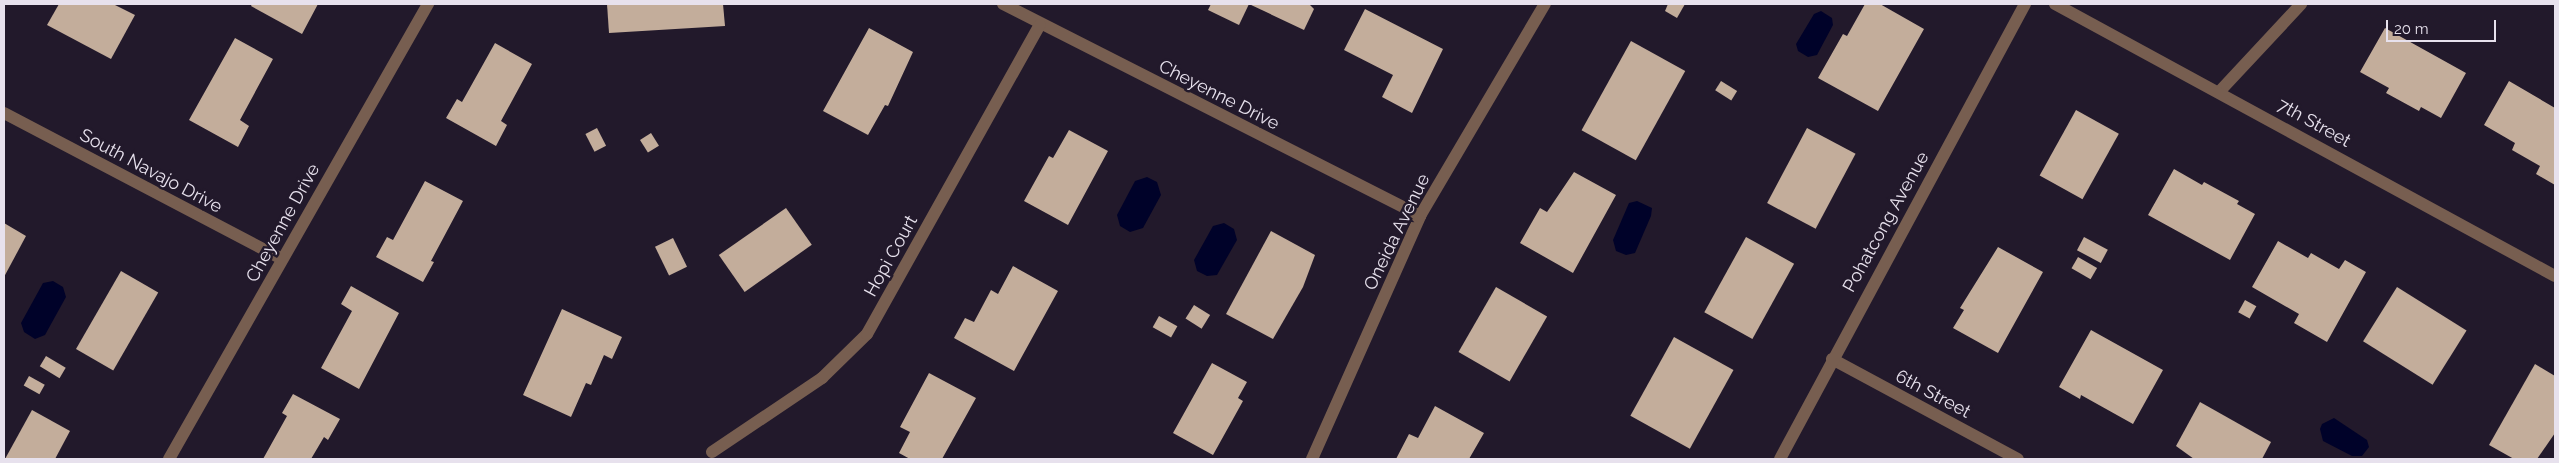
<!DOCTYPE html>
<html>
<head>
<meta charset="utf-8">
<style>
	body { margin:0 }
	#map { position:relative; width:2559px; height:463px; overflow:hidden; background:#22192b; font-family:Raleway,sans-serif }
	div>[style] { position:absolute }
	.water>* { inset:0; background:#000229 }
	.building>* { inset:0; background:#c3ad9b; transform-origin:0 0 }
	.minor>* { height:12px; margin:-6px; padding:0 6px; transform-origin:6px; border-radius:6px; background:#775e50 }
	.tertiary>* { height:12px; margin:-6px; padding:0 6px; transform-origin:6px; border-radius:6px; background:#775e50 }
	span { translate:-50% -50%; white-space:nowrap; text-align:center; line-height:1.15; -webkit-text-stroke:5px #22192b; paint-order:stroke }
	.street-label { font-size:18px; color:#e7e1ed }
	.frame { position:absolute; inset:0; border:5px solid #e7e1ed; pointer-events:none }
	.scale { position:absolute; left:2386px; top:20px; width:110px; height:22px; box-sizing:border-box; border:2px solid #e7e1ed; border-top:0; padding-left:6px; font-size:15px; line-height:18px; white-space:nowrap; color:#e7e1ed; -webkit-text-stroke:4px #22192b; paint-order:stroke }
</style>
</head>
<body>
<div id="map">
	<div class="water">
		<i style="clip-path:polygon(1821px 11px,1832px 18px,1833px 25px,1817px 55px,1808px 57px,1798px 51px,1796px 44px,1814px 14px)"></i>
		<i style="clip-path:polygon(1147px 177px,1157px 182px,1161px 195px,1143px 228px,1130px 232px,1120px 226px,1117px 215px,1135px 181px)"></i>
		<i style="clip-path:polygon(1637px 201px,1652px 208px,1651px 216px,1635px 253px,1626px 255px,1616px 251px,1613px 240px,1629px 203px)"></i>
		<i style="clip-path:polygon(1224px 223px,1234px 229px,1237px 240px,1217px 275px,1207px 276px,1197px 271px,1194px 260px,1213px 226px)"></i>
		<i style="clip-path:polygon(53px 281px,63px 287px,66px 297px,45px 335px,35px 339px,24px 332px,21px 323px,43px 283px)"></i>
		<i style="clip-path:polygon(2334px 418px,2367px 440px,2369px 447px,2362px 456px,2352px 456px,2323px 441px,2320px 429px,2322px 424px)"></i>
	</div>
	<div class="building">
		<i style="clip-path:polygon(59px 4px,113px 4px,135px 15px,111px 59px,47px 25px)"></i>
		<i style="clip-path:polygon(252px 4px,318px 4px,302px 34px,251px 6px)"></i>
		<i style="clip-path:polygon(607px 4px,723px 4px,725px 26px,609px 33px)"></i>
		<i style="clip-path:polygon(1211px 4px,1249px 4px,1239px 25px,1208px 10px)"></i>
		<i style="clip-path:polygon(1249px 4px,1309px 4px,1314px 9px,1304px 30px)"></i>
		<i style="clip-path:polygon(1668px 4px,1685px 4px,1677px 18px,1665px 11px)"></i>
		<i style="clip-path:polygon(1865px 4px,1880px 4px,1924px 29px,1878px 111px,1818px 78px,1843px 34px,1847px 36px)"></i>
		<i style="clip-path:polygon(1365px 9px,1443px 49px,1412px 113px,1382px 97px,1393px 75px,1344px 50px)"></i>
		<i style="clip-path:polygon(869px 28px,913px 52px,888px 106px,885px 105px,868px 135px,823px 111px)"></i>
		<i style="clip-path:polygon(2385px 28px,2466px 73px,2441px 118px,2421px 107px,2419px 111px,2386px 93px,2389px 88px,2360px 72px)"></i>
		<i style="clip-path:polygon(235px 38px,273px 59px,240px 120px,249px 126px,238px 147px,189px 120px)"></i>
		<i style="left:1631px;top:41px;width:62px;height:102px;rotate:29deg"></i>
		<i style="clip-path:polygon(495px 43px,532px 64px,501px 121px,507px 125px,496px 146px,446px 118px,457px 99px,462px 102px)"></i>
		<i style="left:1721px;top:81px;width:19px;height:11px;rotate:32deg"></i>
		<i style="clip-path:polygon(2509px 81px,2555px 108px,2555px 185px,2536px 174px,2540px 166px,2512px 150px,2515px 143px,2484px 125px)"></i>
		<i style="left:2076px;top:110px;width:49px;height:75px;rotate:29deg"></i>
		<i style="left:597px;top:128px;width:20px;height:13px;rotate:63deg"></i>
		<i style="left:1807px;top:128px;width:55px;height:85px;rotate:28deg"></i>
		<i style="clip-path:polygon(1069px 130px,1108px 151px,1068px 225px,1024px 201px,1049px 156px,1053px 158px)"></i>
		<i style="left:651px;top:133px;width:15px;height:13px;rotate:58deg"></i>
		<i style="clip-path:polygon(2174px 169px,2202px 185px,2204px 182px,2239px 201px,2237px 204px,2255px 214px,2230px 260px,2148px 215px)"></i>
		<i style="clip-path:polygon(1574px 172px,1616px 195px,1573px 273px,1520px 243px,1540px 208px,1547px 212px)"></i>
		<i style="clip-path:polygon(425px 181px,463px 201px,431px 261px,434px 262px,423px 282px,376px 257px,387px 237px,393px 240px)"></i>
		<i style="left:786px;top:208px;width:45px;height:82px;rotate:55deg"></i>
		<i style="clip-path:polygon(4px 223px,26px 236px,4px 277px)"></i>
		<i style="clip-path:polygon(1271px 231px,1315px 255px,1303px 287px,1273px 339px,1226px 314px)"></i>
		<i style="left:1746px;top:237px;width:55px;height:86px;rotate:29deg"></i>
		<i style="left:2084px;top:237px;width:27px;height:15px;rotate:28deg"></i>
		<i style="left:673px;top:238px;width:32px;height:20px;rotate:64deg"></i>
		<i style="clip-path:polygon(2278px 241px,2308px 258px,2311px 253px,2339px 269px,2345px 260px,2366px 272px,2327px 342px,2294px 323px,2299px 314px,2252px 287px)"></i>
		<i style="clip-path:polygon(1998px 247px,2043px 272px,1998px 353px,1953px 328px,1964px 310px,1960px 308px)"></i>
		<i style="left:2078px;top:257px;width:22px;height:13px;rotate:30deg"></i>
		<i style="clip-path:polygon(1013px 266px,1058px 291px,1014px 371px,954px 338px,965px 318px,974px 322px,991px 290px,998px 294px)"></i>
		<i style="left:121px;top:271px;width:43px;height:90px;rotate:30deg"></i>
		<i style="clip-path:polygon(351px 286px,399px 313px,359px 389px,321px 368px,352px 311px,341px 304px)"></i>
		<i style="left:1496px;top:287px;width:59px;height:75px;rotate:30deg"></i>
		<i style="left:2397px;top:287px;width:82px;height:64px;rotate:32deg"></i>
		<i style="left:2245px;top:300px;width:13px;height:14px;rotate:29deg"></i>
		<i style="left:1194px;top:305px;width:19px;height:16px;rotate:32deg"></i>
		<i style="clip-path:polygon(562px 309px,622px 337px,612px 359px,604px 355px,591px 385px,586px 383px,571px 417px,523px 395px)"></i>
		<i style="left:1159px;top:316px;width:21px;height:13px;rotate:29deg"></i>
		<i style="clip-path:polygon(2091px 330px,2163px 370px,2133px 424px,2081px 395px,2080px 399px,2059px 387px)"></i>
		<i style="left:1674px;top:337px;width:68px;height:90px;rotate:29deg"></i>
		<i style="left:46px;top:356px;width:23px;height:12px;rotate:31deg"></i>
		<i style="clip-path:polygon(1212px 363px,1247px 382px,1238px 398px,1243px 401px,1213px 455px,1173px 433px)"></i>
		<i style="clip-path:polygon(2535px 364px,2555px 376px,2555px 433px,2537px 459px,2514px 459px,2489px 445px)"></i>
		<i style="clip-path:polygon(929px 373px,976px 398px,942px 459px,910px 459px,899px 453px,910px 432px,900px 427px)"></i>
		<i style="left:29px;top:376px;width:18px;height:11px;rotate:29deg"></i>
		<i style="clip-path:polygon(293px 394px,340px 419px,328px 440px,324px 437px,311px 459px,263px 459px,287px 416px,282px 413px)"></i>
		<i style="clip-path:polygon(2200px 402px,2271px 442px,2262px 459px,2194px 459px,2176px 446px)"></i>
		<i style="clip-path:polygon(1435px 406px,1484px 433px,1469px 459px,1396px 459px,1409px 434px,1418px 438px)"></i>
		<i style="clip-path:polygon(32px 410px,70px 431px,55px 459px,5px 459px)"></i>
	</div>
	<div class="minor">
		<i style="left:1003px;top:4px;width:468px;rotate:26.9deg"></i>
		<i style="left:2220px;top:91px;width:119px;rotate:-47deg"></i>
		<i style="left:4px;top:113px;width:314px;rotate:27.7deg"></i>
		<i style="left:1832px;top:359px;width:211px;rotate:28.3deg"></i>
		<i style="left:712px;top:452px;width:133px;rotate:-33.9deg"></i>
		<i style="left:822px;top:378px;width:63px;rotate:-44.4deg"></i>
		<i style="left:867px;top:334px;width:354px;rotate:-60.8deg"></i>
		<i style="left:169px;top:459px;width:524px;rotate:-60.35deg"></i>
		<i style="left:1312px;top:459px;width:266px;rotate:-66deg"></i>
		<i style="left:1420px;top:216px;width:246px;rotate:-59.5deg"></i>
		<i style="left:1780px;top:459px;width:517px;rotate:-61.7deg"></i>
	</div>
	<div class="tertiary">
		<i style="left:2055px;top:4px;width:569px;rotate:28.55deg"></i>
	</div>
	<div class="street-label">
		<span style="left:1219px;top:95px;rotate:27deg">Cheyenne Drive</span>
		<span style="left:2314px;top:123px;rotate:29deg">7th Street</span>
		<span style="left:151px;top:171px;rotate:28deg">South Navajo Drive</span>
		<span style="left:1886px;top:222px;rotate:-61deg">Pohatcong Avenue</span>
		<span style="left:283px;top:223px;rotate:-61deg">Cheyenne Drive</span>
		<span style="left:1397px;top:232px;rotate:-64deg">Oneida Avenue</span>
		<span style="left:891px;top:256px;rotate:-61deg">Hopi Court</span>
		<span style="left:1933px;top:394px;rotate:28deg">6th Street</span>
	</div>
	<div class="frame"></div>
	<div class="scale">20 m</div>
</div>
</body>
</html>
